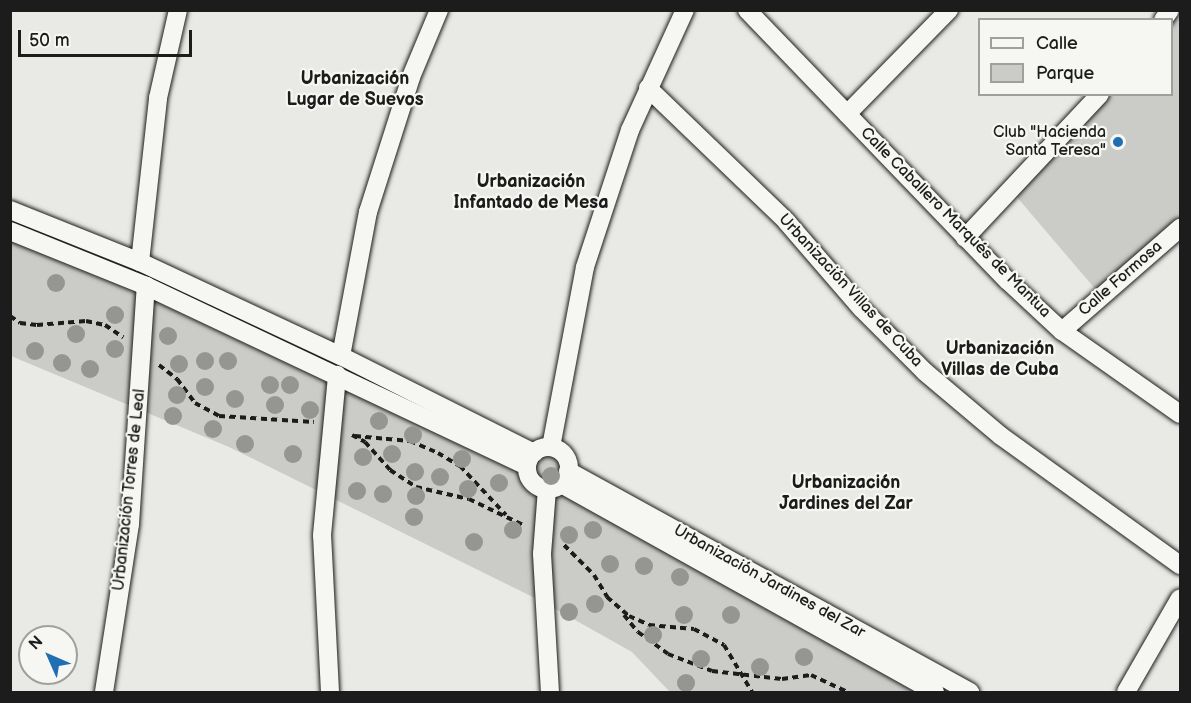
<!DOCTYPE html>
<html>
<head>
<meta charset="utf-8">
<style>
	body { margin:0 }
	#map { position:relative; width:1191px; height:703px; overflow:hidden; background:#e9e9e5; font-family:"Balsamiq Sans",sans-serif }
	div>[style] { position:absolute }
	.green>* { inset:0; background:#cbcbc7 }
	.round { border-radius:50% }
	.path>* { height:4px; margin-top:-2px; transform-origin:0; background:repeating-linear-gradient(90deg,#1c1c1c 0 6px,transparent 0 10.5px) }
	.roads { filter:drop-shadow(0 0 2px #1c1c1c) drop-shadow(0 0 2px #1c1c1c) }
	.minor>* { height:18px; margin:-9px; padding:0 9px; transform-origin:9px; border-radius:9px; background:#f6f6f2 }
	.minor>.ring { margin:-9px; padding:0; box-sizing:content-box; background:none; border:18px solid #f6f6f2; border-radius:50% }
	.trees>* { width:18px; height:18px; margin:-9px; border-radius:50%; background:#959592 }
	.dots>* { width:16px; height:16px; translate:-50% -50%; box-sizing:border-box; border:3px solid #f6f6f2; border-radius:50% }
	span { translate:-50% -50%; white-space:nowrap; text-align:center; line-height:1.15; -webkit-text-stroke:4.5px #f6f6f2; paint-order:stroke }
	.poi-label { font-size:16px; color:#1c1c1c }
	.right { translate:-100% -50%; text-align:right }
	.street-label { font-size:16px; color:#1c1c1c }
	.neighbourhood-label { font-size:18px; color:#1c1c1c; font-weight:700 }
	.frame { position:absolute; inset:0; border:12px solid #1c1c1c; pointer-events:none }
	.legend { position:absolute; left:978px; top:18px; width:195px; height:78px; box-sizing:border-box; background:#f6f6f2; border:2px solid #9f9f9c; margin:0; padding:8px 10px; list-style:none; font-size:18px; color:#1c1c1c }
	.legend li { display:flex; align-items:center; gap:12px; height:30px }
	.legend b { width:30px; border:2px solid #9f9f9c }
	.north { position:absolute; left:18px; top:625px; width:60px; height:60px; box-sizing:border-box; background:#f6f6f2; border:2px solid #9f9f9c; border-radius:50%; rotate:315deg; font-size:16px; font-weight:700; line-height:24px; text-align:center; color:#1c1c1c }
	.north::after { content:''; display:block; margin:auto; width:21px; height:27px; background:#1f6fb2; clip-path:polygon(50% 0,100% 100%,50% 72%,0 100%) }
	.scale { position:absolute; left:18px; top:30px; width:174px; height:27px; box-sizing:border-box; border:3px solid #1c1c1c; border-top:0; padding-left:8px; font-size:18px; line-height:21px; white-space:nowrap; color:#1c1c1c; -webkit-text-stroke:4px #f6f6f2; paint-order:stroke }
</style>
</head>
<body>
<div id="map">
	<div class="green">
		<i style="clip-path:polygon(1170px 11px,1180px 11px,1180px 228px,1102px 297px,1011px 190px,1100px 95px,1172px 94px)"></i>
		<i style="clip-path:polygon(10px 231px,527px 474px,538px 487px,554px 488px,935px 692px,670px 692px,632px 652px,543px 602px,229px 447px,11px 356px)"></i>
		<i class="round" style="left:533px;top:453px;width:30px;height:30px"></i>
	</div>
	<div class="path">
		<i style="left:10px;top:316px;width:12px;rotate:35deg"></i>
		<i style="left:20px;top:323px;width:17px;rotate:7deg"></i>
		<i style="left:37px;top:325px;width:49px;rotate:-4.7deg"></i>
		<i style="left:86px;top:321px;width:19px;rotate:12deg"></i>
		<i style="left:105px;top:325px;width:22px;rotate:34deg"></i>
		<i style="left:159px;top:365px;width:23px;rotate:38deg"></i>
		<i style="left:177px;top:379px;width:30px;rotate:53deg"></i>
		<i style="left:195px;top:403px;width:27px;rotate:28deg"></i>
		<i style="left:219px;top:416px;width:95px;rotate:3.6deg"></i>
		<i style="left:352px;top:435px;width:15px;rotate:28deg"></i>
		<i style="left:365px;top:442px;width:38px;rotate:48deg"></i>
		<i style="left:390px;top:470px;width:31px;rotate:33deg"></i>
		<i style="left:416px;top:487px;width:54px;rotate:12.8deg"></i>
		<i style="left:469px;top:499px;width:62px;rotate:25.7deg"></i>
		<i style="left:355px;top:436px;width:55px;rotate:5.2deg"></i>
		<i style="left:410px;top:441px;width:30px;rotate:23deg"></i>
		<i style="left:438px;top:453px;width:26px;rotate:31deg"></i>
		<i style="left:460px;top:466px;width:67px;rotate:46.8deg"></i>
		<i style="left:564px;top:545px;width:42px;rotate:45deg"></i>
		<i style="left:594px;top:575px;width:26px;rotate:59deg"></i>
		<i style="left:607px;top:597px;width:29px;rotate:41deg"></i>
		<i style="left:629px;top:616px;width:22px;rotate:24deg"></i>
		<i style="left:649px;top:625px;width:45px;rotate:5.1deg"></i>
		<i style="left:694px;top:629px;width:34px;rotate:28deg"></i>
		<i style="left:724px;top:645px;width:55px;rotate:59.2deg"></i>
		<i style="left:624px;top:615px;width:22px;rotate:51deg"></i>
		<i style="left:638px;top:632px;width:37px;rotate:36deg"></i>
		<i style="left:668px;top:654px;width:47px;rotate:21.1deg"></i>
		<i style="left:712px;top:671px;width:70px;rotate:6.5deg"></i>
		<i style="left:782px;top:679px;width:29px;rotate:-8deg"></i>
		<i style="left:811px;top:675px;width:40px;rotate:25deg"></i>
	</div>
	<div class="roads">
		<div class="minor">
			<i style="left:747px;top:10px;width:376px;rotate:46.1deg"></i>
			<i style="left:1008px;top:281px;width:74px;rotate:42.8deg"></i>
			<i style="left:1062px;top:331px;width:144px;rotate:35.1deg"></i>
			<i style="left:1163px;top:20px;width:12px;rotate:-55deg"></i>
			<i style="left:648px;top:88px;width:192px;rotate:43.9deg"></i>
			<i style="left:786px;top:221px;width:116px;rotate:49.2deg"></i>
			<i style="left:862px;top:309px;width:89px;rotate:45deg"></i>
			<i style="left:925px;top:372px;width:99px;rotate:40.1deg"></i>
			<i style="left:1001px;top:436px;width:221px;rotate:35.8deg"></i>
			<i style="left:847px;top:114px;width:146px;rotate:-45.6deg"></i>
			<i style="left:10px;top:210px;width:140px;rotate:21.8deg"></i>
			<i style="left:140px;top:262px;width:222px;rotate:25.1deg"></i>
			<i style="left:341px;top:356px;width:216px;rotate:26.7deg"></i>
			<i style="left:10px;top:231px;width:147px;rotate:22deg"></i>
			<i style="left:146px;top:286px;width:421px;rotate:25.3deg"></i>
			<i style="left:965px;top:238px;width:197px;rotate:-46.8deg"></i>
			<i style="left:140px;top:262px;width:165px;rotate:-83.7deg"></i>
			<i style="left:158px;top:98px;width:90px;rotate:-77.2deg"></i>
			<i style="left:1062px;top:331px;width:157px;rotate:-41.1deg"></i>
			<i style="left:341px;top:356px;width:147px;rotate:-79.4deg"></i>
			<i style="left:368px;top:212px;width:142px;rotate:-72.3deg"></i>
			<i style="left:411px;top:77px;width:73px;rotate:-67.3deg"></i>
			<i style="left:551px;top:447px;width:183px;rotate:-79.3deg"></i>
			<i style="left:585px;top:267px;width:144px;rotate:-71.8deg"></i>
			<i style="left:630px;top:130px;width:132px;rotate:-65.4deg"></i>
			<i class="ring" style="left:527px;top:447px;width:24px;height:24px"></i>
			<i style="left:568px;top:471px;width:459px;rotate:28.8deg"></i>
			<i style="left:561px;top:484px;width:428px;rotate:29.1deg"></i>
			<i style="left:547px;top:489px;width:65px;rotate:94.4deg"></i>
			<i style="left:542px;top:554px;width:138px;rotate:86.7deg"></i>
			<i style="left:104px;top:692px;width:170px;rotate:-81.2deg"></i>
			<i style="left:130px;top:524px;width:239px;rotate:-86.2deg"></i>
			<i style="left:330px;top:692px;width:157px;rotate:-92.9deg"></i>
			<i style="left:322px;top:535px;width:161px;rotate:-84.6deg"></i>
			<i style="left:1126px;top:692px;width:108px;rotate:-60.1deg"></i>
		</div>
	</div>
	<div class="trees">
		<i style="left:56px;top:283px"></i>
		<i style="left:115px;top:315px"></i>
		<i style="left:76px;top:334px"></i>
		<i style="left:168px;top:336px"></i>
		<i style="left:115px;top:349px"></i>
		<i style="left:35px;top:351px"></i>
		<i style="left:205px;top:361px"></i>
		<i style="left:228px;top:361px"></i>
		<i style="left:62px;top:363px"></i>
		<i style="left:179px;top:364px"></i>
		<i style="left:90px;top:369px"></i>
		<i style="left:270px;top:385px"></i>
		<i style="left:290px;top:385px"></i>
		<i style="left:205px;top:387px"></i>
		<i style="left:177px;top:395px"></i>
		<i style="left:235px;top:399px"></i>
		<i style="left:275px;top:405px"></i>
		<i style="left:310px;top:410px"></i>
		<i style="left:173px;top:416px"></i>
		<i style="left:379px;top:421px"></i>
		<i style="left:213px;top:429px"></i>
		<i style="left:413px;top:435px"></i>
		<i style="left:245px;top:444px"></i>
		<i style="left:293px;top:454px"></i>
		<i style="left:392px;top:454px"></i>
		<i style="left:363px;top:457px"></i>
		<i style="left:462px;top:459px"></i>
		<i style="left:415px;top:472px"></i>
		<i style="left:551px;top:476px"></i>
		<i style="left:440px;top:477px"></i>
		<i style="left:499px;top:483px"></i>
		<i style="left:468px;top:489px"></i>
		<i style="left:357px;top:491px"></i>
		<i style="left:383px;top:494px"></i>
		<i style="left:416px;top:496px"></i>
		<i style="left:414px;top:517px"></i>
		<i style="left:513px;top:530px"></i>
		<i style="left:593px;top:530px"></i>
		<i style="left:569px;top:535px"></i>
		<i style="left:474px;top:542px"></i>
		<i style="left:610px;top:564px"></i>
		<i style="left:644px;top:566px"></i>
		<i style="left:680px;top:577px"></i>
		<i style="left:595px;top:604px"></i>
		<i style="left:569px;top:612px"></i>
		<i style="left:684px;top:615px"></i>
		<i style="left:731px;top:615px"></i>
		<i style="left:653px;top:635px"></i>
		<i style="left:804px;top:657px"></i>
		<i style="left:701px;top:659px"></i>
		<i style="left:760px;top:667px"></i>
		<i style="left:686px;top:683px"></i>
	</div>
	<div class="dots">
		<i style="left:1118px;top:142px;background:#1f6fb2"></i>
	</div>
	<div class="poi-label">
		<span class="right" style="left:1106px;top:142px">Club "Hacienda<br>Santa Teresa"</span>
	</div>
	<div class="street-label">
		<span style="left:955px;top:223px;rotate:45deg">Calle Caballero Marqués de Mantua</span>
		<span style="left:1121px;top:279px;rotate:-41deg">Calle Formosa</span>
		<span style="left:850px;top:291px;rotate:47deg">Urbanización Villas de Cuba</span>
		<span style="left:130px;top:490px;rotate:-84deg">Urbanización Torres de Leal</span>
		<span style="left:769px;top:582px;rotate:29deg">Urbanización Jardines del Zar</span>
	</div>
	<div class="neighbourhood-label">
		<span style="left:355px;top:90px">Urbanización<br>Lugar de Suevos</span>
		<span style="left:531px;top:193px">Urbanización<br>Infantado de Mesa</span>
		<span style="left:1000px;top:360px">Urbanización<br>Villas de Cuba</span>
		<span style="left:846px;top:494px">Urbanización<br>Jardines del Zar</span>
	</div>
	<div class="frame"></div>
	<ul class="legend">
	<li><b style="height:8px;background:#f6f6f2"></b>Calle</li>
	<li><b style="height:16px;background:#cbcbc7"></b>Parque</li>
	</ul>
	<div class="north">N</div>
	<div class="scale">50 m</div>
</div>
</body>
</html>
